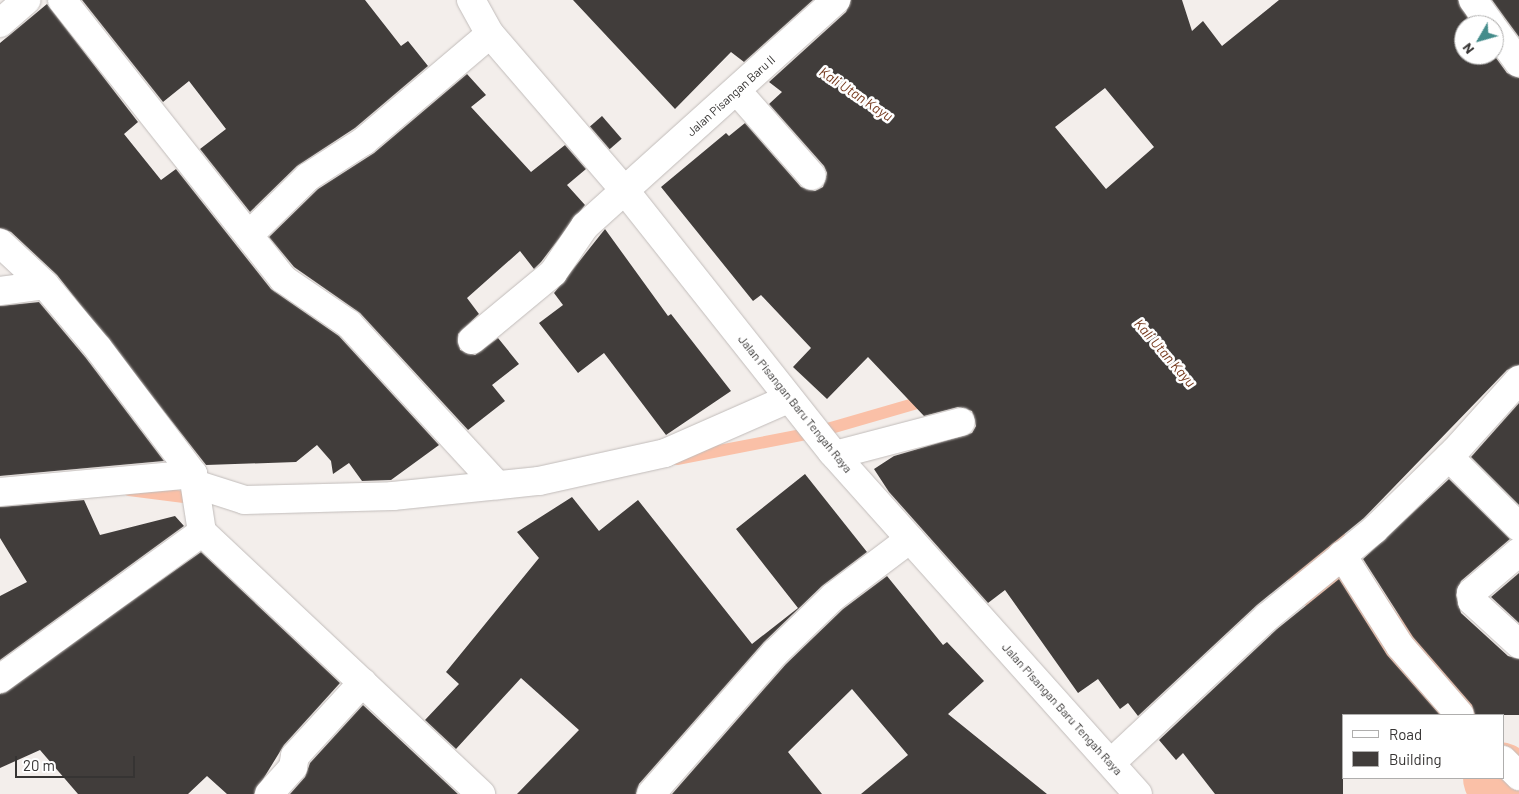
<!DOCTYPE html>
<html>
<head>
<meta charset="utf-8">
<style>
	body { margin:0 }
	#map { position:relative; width:1519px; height:794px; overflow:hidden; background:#f3eeeb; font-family:Barlow,sans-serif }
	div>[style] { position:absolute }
	.stream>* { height:12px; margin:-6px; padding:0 6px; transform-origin:6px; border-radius:6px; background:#fac0a7 }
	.river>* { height:72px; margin:-36px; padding:0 36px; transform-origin:36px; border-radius:36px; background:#fac0a7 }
	.building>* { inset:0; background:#413d3b; transform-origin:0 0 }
	.roads { filter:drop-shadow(0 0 1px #c1bcba) drop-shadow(0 0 1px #c1bcba) }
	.street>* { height:28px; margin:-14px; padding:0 14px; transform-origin:14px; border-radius:14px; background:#fff }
	.secondary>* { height:28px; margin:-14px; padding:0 14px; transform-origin:14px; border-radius:14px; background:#fff }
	span { translate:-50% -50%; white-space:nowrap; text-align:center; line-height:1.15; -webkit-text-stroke:5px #fff; paint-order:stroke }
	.street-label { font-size:12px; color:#363433 }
	.water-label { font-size:14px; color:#75391d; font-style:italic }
	.legend { position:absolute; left:1342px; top:714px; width:162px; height:65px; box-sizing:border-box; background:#fff; border:1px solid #afaead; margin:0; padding:6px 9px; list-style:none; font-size:15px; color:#363433 }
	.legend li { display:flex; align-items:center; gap:10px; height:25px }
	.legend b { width:25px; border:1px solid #afaead }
	.north { position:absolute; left:1454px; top:15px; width:50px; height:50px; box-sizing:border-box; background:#fff; border:1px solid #afaead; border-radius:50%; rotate:232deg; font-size:14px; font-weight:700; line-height:20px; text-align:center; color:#363433 }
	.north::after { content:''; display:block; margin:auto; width:18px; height:22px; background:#448c8b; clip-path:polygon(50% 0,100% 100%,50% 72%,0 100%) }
	.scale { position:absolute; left:15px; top:756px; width:120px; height:22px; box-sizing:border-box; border:2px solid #363433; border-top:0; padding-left:6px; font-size:15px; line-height:18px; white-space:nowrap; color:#363433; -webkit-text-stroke:4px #fff; paint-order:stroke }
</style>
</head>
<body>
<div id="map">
	<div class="stream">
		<i style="left:677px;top:459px;width:143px;rotate:-10.9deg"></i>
		<i style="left:817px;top:432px;width:115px;rotate:-16.2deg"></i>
		<i style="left:129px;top:490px;width:71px;rotate:7.3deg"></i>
	</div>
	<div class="river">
		<i style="left:1277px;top:497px;width:167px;rotate:56.5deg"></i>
		<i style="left:1369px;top:636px;width:107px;rotate:47.7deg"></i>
		<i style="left:1499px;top:778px;width:22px;rotate:47deg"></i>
	</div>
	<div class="building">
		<i style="clip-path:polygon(82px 0,365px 0,401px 46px,408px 41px,428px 66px,355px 128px,297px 166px,250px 212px,200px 149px,226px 129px,189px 81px,163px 102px)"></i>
		<i style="clip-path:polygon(573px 0,813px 0,744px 62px,731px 52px,675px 109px)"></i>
		<i style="clip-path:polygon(evenodd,851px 0,1182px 0,1192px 31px,1203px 21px,1222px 46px,1279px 0,1458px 0,1472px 25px,1464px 25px,1464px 55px,1494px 55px,1507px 73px,1519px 78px,1519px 365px,1507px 370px,1364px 518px,1257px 605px,1138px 716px,1128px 703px,1120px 709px,1098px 679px,1078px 693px,1005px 590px,988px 603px,889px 492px,874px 469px,894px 456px,972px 433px,976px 426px,972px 411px,958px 407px,924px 416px,868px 357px,827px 399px,793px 367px,811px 348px,761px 295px,753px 301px,661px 187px,726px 133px,729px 136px,745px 123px,801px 187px,815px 191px,823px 187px,827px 173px,824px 166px,769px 104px,782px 92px,769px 82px,846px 12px,851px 0,1105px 88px,1154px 147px,1106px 189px,1055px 127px,1105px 88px)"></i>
		<i style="clip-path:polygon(1492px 0,1519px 0,1519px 37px,1505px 18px)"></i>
		<i style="clip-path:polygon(47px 4px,138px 122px,124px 134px,161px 180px,176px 169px,271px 289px,339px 336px,439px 445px,391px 480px,362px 481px,349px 463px,333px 474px,331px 461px,317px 445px,296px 462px,206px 465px,57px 275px,11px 232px,0 228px,0 43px)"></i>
		<i style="clip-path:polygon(467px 74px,486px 95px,471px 107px,531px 172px,565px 145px,586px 169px,567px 185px,585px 205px,541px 262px,534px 269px,520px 251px,467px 298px,479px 314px,458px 334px,460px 350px,475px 355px,498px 338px,519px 364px,492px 385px,505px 401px,468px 430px,360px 313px,294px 267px,269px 237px,318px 189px,374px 153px)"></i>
		<i style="left:602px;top:116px;width:30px;height:16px;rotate:49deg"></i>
		<i style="clip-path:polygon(605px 229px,668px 316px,671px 314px,731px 391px,666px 435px,604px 353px,578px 373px,539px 323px,563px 305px,554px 293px)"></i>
		<i style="clip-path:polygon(39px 302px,86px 358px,164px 461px,0 476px,0 306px)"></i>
		<i style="clip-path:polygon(1519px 403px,1519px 505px,1471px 457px)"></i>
		<i style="clip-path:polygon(805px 474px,867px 552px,822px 586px,764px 642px,639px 784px,636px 794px,517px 794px,579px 730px,521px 678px,456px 749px,425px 720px,459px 684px,446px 672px,539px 558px,517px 532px,572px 497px,599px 531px,638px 500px,752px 644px,798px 608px,736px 529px)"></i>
		<i style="clip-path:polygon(1449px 479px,1510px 539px,1461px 581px,1456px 595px,1461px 613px,1508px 656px,1519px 659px,1519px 715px,1475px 715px,1472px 705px,1413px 637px,1363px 559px)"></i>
		<i style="clip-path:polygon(84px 500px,100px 535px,175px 516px,184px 526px,0 660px,0 596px,27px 582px,0 538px,0 507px)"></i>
		<i style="clip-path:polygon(201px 552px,340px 683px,284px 745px,254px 794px,227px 794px,207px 776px,188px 794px,78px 794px,40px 750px,0 768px,0 694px)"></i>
		<i style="clip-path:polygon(1519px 573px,1519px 623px,1491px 597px)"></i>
		<i style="clip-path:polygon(887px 576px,943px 645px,947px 642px,984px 681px,948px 714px,1047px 794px,861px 794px,908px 755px,852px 689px,788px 752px,822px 794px,672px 794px,786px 664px,843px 609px)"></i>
		<i style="clip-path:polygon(1339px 579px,1387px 655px,1440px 715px,1343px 715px,1343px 794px,1215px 794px,1183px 753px,1176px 760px,1159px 740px,1277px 629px)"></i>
		<i style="clip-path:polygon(363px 705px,458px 794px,290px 794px,305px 777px,310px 763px)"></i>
	</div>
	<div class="roads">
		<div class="street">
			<i style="left:62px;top:0;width:356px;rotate:51.6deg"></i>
			<i style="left:283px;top:279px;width:80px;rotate:34.3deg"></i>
			<i style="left:349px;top:324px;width:219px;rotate:47.4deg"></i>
			<i style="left:1473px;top:0;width:31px;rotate:54deg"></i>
			<i style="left:0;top:23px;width:35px;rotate:-41deg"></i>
			<i style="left:1494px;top:29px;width:42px;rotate:53.7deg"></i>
			<i style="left:737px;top:91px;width:113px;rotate:48.6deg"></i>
			<i style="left:249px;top:235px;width:83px;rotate:-44.5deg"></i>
			<i style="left:308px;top:177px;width:67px;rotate:-32.7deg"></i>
			<i style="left:364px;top:141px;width:165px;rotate:-40.3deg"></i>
			<i style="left:0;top:243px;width:62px;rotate:43deg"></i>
			<i style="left:45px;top:285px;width:82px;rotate:49.9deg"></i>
			<i style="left:98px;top:348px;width:158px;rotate:53deg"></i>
			<i style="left:193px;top:474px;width:59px;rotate:81.2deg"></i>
			<i style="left:202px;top:532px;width:383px;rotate:43.2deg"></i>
			<i style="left:0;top:291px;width:45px;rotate:-7.6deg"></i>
			<i style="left:472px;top:340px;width:105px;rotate:-39.6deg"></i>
			<i style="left:553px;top:273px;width:57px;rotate:-55.8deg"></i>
			<i style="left:585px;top:226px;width:338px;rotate:-42deg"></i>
			<i style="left:835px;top:455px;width:130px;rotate:-14.7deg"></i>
			<i style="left:1449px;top:457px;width:99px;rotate:45deg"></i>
			<i style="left:195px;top:484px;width:52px;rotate:17.7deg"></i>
			<i style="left:245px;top:500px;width:148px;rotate:-1.5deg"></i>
			<i style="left:393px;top:496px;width:147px;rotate:-5.9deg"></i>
			<i style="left:539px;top:481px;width:129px;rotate:-12.5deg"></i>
			<i style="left:665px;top:453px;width:134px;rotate:-23.7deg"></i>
			<i style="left:0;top:492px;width:194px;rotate:-5.3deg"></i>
			<i style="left:1519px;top:552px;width:63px;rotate:139.5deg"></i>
			<i style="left:1471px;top:593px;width:8px;rotate:83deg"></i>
			<i style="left:1472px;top:601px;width:64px;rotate:42.5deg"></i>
			<i style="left:1342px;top:555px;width:108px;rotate:57.5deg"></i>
			<i style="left:1400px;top:646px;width:91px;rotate:49deg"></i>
			<i style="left:0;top:679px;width:250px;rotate:-36deg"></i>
			<i style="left:1503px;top:760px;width:23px;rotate:45deg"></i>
			<i style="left:1111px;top:763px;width:214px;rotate:-43.1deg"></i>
			<i style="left:1267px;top:617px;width:138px;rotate:-39.1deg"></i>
			<i style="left:1374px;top:530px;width:113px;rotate:-44.3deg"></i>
			<i style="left:1455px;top:451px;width:96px;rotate:-48deg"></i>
			<i style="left:269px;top:794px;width:36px;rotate:-48deg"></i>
			<i style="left:293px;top:767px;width:11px;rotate:-80deg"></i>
			<i style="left:295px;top:756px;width:100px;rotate:-47.4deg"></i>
			<i style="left:651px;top:794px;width:188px;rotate:-48.7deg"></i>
			<i style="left:775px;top:653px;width:81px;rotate:-44deg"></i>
			<i style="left:833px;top:597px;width:96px;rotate:-37deg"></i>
		</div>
		<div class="secondary">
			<i style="left:471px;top:0;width:39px;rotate:61deg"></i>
			<i style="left:490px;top:34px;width:208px;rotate:49.3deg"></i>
			<i style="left:626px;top:192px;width:332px;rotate:51.6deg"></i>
			<i style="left:832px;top:452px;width:459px;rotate:48.2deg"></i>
		</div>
	</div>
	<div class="street-label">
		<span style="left:731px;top:96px;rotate:-42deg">Jalan Pisangan Baru II</span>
		<span style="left:795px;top:404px;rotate:51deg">Jalan Pisangan Baru Tengah Raya</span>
		<span style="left:1062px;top:709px;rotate:48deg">Jalan Pisangan Baru Tengah Raya</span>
	</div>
	<div class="water-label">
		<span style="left:856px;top:94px;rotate:34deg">Kali Utan Kayu</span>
		<span style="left:1165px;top:353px;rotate:49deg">Kali Utan Kayu</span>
	</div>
	<ul class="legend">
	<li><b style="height:6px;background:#fff"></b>Road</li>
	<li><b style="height:14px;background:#413d3b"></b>Building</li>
	</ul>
	<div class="north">N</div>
	<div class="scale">20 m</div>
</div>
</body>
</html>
